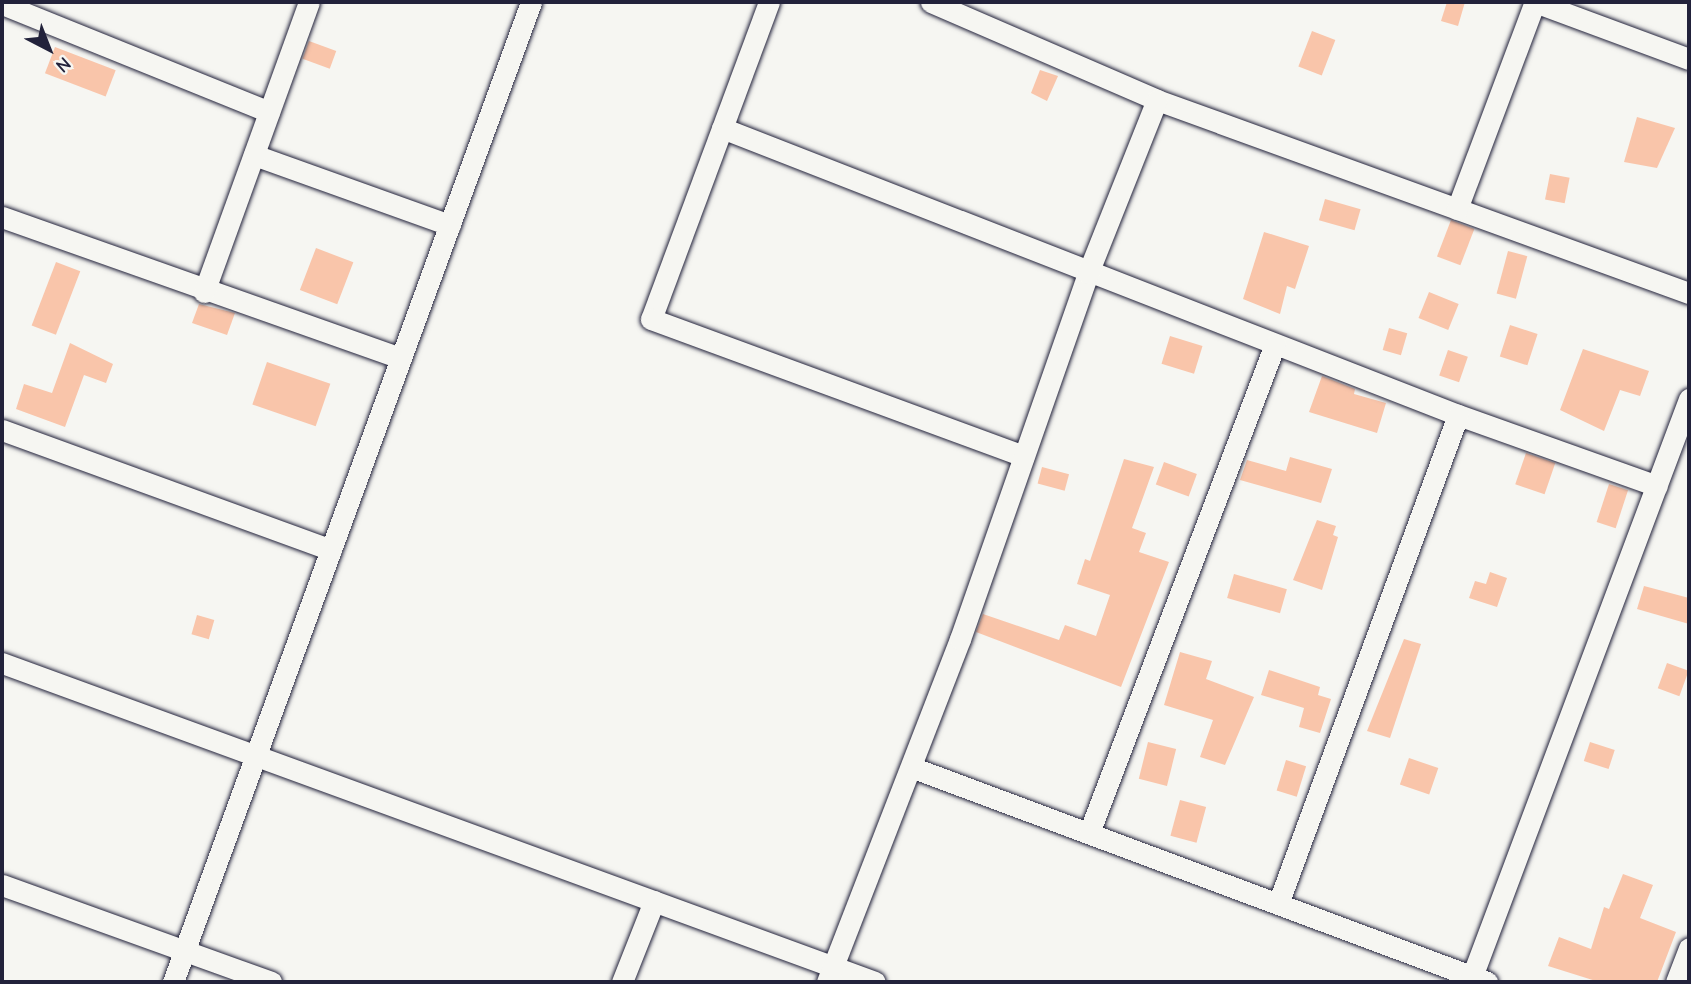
<!DOCTYPE html>
<html>
<head>
<meta charset="utf-8">
<style>
	body { margin:0 }
	#map { position:relative; width:1691px; height:984px; overflow:hidden; background:#f6f6f2; font-family:"Comic Neue",sans-serif }
	div>[style] { position:absolute }
	.building>* { inset:0; background:#f9c5aa; transform-origin:0 0 }
	.roads { filter:drop-shadow(0 0 2px #22223b) drop-shadow(0 0 2px #22223b) }
	.minor>* { height:21px; margin:-10.5px; padding:0 10.5px; transform-origin:10.5px; border-radius:10.5px; background:#f6f6f2 }
	span { translate:-50% -50%; white-space:nowrap; text-align:center; line-height:1.15; -webkit-text-stroke:5px #f6f6f2; paint-order:stroke }
	.frame { position:absolute; inset:0; border:4px solid #22223b; pointer-events:none }
	.north { position:absolute; left:14px; top:14px; width:70px; height:70px; -webkit-text-stroke:5px #f6f6f2; paint-order:stroke; rotate:138deg; font-size:19px; font-weight:700; line-height:28px; text-align:center; color:#22223b }
	.north::after { content:''; display:block; margin:auto; width:24px; height:32px; background:#22223b; clip-path:polygon(50% 0,100% 100%,50% 72%,0 100%) }
</style>
</head>
<body>
<div id="map">
	<div class="building">
		<i style="clip-path:polygon(1447px 2px,1465px 2px,1458px 26px,1441px 21px)"></i>
		<i style="left:1312px;top:31px;width:25px;height:38px;rotate:21deg"></i>
		<i style="left:309px;top:41px;width:29px;height:19px;rotate:20deg"></i>
		<i style="left:55px;top:47px;width:65px;height:28px;rotate:21deg"></i>
		<i style="clip-path:polygon(1040px 70px,1058px 76px,1047px 101px,1031px 93px)"></i>
		<i style="clip-path:polygon(1637px 117px,1675px 128px,1657px 168px,1624px 162px)"></i>
		<i style="left:1550px;top:174px;width:20px;height:26px;rotate:11deg"></i>
		<i style="left:1325px;top:199px;width:37px;height:22px;rotate:16deg"></i>
		<i style="left:1451px;top:220px;width:25px;height:39px;rotate:21deg"></i>
		<i style="clip-path:polygon(1264px 232px,1309px 246px,1295px 289px,1287px 286px,1280px 314px,1243px 299px)"></i>
		<i style="left:316px;top:248px;width:40px;height:45px;rotate:21deg"></i>
		<i style="left:1508px;top:251px;width:20px;height:44px;rotate:15deg"></i>
		<i style="left:56px;top:262px;width:26px;height:68px;rotate:21deg"></i>
		<i style="left:1429px;top:292px;width:32px;height:28px;rotate:22deg"></i>
		<i style="clip-path:polygon(199px 304px,235px 313px,227px 335px,192px 323px)"></i>
		<i style="left:1510px;top:325px;width:29px;height:33px;rotate:18deg"></i>
		<i style="left:1389px;top:328px;width:19px;height:23px;rotate:16deg"></i>
		<i style="left:1170px;top:336px;width:34px;height:29px;rotate:17deg"></i>
		<i style="clip-path:polygon(70px 343px,113px 364px,106px 383px,84px 375px,65px 427px,16px 409px,24px 384px,52px 393px)"></i>
		<i style="clip-path:polygon(1583px 349px,1649px 371px,1640px 396px,1620px 390px,1604px 431px,1560px 410px)"></i>
		<i style="left:1448px;top:350px;width:21px;height:27px;rotate:19deg"></i>
		<i style="left:267px;top:362px;width:67px;height:45px;rotate:19deg"></i>
		<i style="clip-path:polygon(1322px 376px,1355px 389px,1354px 394px,1386px 403px,1377px 433px,1309px 412px)"></i>
		<i style="left:1526px;top:453px;width:31px;height:33px;rotate:19deg"></i>
		<i style="clip-path:polygon(1290px 457px,1332px 469px,1321px 503px,1240px 480px,1247px 460px,1286px 471px)"></i>
		<i style="clip-path:polygon(1124px 459px,1154px 467px,1132px 528px,1146px 533px,1139px 552px,1169px 562px,1121px 687px,976px 632px,983px 614px,1059px 640px,1065px 625px,1096px 636px,1110px 595px,1077px 584px,1085px 559px,1090px 561px)"></i>
		<i style="left:1164px;top:462px;width:35px;height:24px;rotate:20deg"></i>
		<i style="left:1042px;top:467px;width:28px;height:17px;rotate:15deg"></i>
		<i style="left:1609px;top:484px;width:20px;height:40px;rotate:18deg"></i>
		<i style="clip-path:polygon(1317px 520px,1336px 526px,1333px 535px,1338px 537px,1322px 590px,1293px 580px)"></i>
		<i style="clip-path:polygon(1490px 572px,1507px 578px,1497px 607px,1469px 598px,1475px 581px,1486px 584px)"></i>
		<i style="left:1234px;top:574px;width:55px;height:25px;rotate:16deg"></i>
		<i style="clip-path:polygon(1644px 586px,1689px 598px,1689px 624px,1637px 609px)"></i>
		<i style="left:197px;top:615px;width:18px;height:20px;rotate:16deg"></i>
		<i style="clip-path:polygon(1404px 639px,1421px 644px,1390px 738px,1367px 731px)"></i>
		<i style="clip-path:polygon(1180px 652px,1212px 661px,1206px 679px,1254px 697px,1225px 765px,1200px 757px,1213px 720px,1164px 705px)"></i>
		<i style="left:1667px;top:663px;width:23px;height:27px;rotate:20deg"></i>
		<i style="clip-path:polygon(1269px 670px,1320px 687px,1318px 695px,1331px 699px,1320px 733px,1299px 727px,1304px 708px,1261px 695px)"></i>
		<i style="left:1148px;top:742px;width:29px;height:38px;rotate:14deg"></i>
		<i style="left:1590px;top:742px;width:26px;height:20px;rotate:18deg"></i>
		<i style="left:1409px;top:758px;width:31px;height:28px;rotate:19deg"></i>
		<i style="left:1286px;top:760px;width:21px;height:32px;rotate:17deg"></i>
		<i style="left:1180px;top:800px;width:27px;height:37px;rotate:15deg"></i>
		<i style="clip-path:polygon(1623px 874px,1653px 885px,1640px 918px,1676px 932px,1657px 982px,1599px 982px,1548px 966px,1559px 937px,1591px 949px,1604px 907px,1609px 909px)"></i>
	</div>
	<div class="roads">
		<div class="minor">
			<i style="left:769px;top:2px;width:338px;rotate:110.4deg"></i>
			<i style="left:651px;top:319px;width:397px;rotate:20.2deg"></i>
			<i style="left:931px;top:2px;width:246px;rotate:23.4deg"></i>
			<i style="left:1157px;top:100px;width:566px;rotate:19.94deg"></i>
			<i style="left:1535px;top:2px;width:164px;rotate:20.3deg"></i>
			<i style="left:2px;top:4px;width:288px;rotate:22deg"></i>
			<i style="left:722px;top:128px;width:790px;rotate:21.3deg"></i>
			<i style="left:1458px;top:415px;width:211px;rotate:19.6deg"></i>
			<i style="left:254px;top:155px;width:208px;rotate:19.7deg"></i>
			<i style="left:1457px;top:209px;width:221px;rotate:-69.4deg"></i>
			<i style="left:2px;top:217px;width:423px;rotate:19.5deg"></i>
			<i style="left:204px;top:292px;width:308px;rotate:-70.1deg"></i>
			<i style="left:2px;top:430px;width:350px;rotate:20deg"></i>
			<i style="left:2px;top:663px;width:929px;rotate:20.07deg"></i>
			<i style="left:911px;top:767px;width:615px;rotate:20.47deg"></i>
			<i style="left:1089px;top:833px;width:523px;rotate:-69.17deg"></i>
			<i style="left:2px;top:885px;width:286px;rotate:19.8deg"></i>
			<i style="left:1278px;top:904px;width:521px;rotate:-69.79deg"></i>
			<i style="left:173px;top:982px;width:1043px;rotate:-69.93deg"></i>
			<i style="left:622px;top:982px;width:87px;rotate:-68.4deg"></i>
			<i style="left:827px;top:982px;width:368px;rotate:-68.8deg"></i>
			<i style="left:960px;top:639px;width:388px;rotate:-70.7deg"></i>
			<i style="left:1088px;top:273px;width:186px;rotate:-68.3deg"></i>
			<i style="left:1470px;top:982px;width:623px;rotate:-69.41deg"></i>
			<i style="left:1676px;top:982px;width:36px;rotate:-69deg"></i>
		</div>
	</div>
	<div class="frame"></div>
	<div class="north">N</div>
</div>
</body>
</html>
